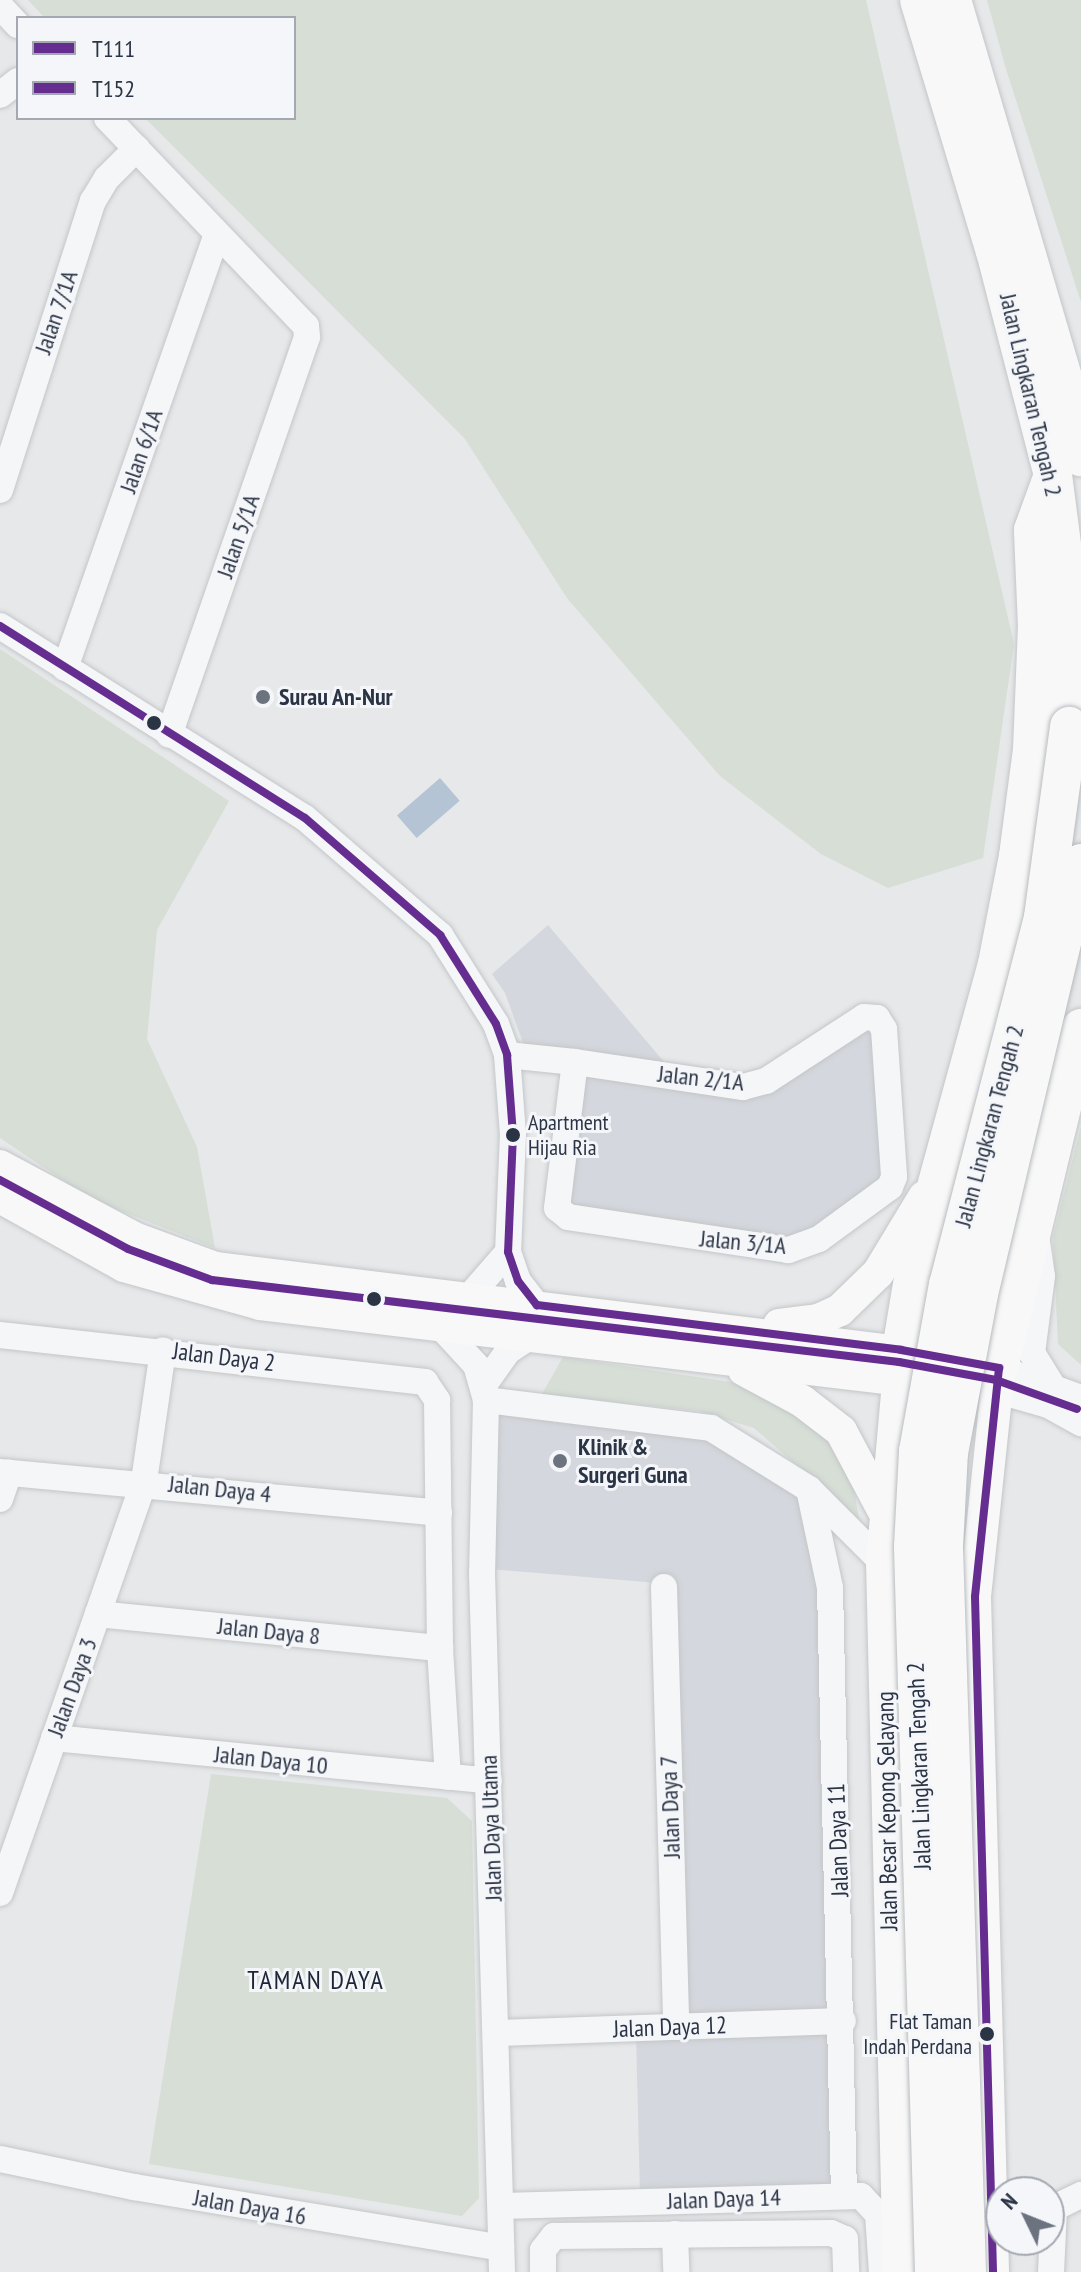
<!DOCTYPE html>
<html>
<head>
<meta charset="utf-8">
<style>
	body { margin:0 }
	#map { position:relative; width:1081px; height:2272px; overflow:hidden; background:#e6e8ea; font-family:"PT Sans Narrow",sans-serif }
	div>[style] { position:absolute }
	.built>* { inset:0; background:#d4d7dd }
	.green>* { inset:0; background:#d6ded6 }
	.water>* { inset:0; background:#b4c4d5; transform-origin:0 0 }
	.roads { filter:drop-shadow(0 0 2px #c4c6c8) drop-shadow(0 0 2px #c4c6c8) }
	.minor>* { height:26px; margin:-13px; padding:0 13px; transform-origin:13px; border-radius:13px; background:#f5f6f7 }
	.major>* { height:32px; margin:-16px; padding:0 16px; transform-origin:16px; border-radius:16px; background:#f8f8f8 }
	.highway>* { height:38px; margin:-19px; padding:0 19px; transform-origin:19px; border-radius:19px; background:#f8f8f8 }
	.bridges { filter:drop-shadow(0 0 2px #b8bbbf) drop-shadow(0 0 2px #b8bbbf) }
	.highway-bridge>* { height:38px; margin:-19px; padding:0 19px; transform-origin:19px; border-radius:19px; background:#f8f8f8 }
	.bus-1>* { height:8px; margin:-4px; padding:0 4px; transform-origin:4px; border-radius:4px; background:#662d91 }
	.bus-2>* { height:8px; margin:-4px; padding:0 4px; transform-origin:4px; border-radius:4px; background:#662d91 }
	.dots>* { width:22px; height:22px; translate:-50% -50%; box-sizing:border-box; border:4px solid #f4f6f9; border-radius:50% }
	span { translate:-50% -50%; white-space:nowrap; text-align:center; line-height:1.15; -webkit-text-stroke:6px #f4f6f9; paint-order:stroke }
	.bus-label { font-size:22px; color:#2b3445 }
	.left { translate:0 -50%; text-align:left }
	.right { translate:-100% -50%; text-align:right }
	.street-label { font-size:24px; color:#2b3445 }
	.poi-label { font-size:24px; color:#2b3445; font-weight:700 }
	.neighbourhood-label { font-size:26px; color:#1d2536; letter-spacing:2px }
	.legend { position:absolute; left:16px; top:16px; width:280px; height:104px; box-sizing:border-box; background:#f4f6f9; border:2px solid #a4a8b1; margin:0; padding:10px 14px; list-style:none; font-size:24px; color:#2b3445 }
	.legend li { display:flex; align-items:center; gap:16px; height:40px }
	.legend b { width:40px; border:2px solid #a4a8b1 }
	.north { position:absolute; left:985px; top:2176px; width:80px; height:80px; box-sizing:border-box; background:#f4f6f9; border:2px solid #a4a8b1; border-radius:50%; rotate:313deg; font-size:22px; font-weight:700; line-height:32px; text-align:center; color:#2b3445 }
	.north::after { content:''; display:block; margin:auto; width:28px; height:36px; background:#6c737f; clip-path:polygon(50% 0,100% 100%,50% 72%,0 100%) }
</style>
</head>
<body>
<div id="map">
	<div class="built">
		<i style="clip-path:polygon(548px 925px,665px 1063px,526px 1051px,505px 993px,492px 974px)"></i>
		<i style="clip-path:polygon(872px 1024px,888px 1175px,816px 1234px,785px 1244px,565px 1210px,581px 1070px,748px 1093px)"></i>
		<i style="clip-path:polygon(493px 1407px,708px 1433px,802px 1493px,823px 1583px,838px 2188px,640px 2194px,636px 2035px,684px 2033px,670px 1584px,489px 1569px)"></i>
	</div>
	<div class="green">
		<i style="clip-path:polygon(28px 0,866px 0,1014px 644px,983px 858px,888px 888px,821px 854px,720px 776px,567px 598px,465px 439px,145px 118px,294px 118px,294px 18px,45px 18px)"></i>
		<i style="clip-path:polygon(987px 0,1081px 0,1081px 302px,1006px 69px)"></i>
		<i style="clip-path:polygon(0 649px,229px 801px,157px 930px,147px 1039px,197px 1147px,215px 1248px,91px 1199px,0 1138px)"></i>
		<i style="clip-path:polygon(1081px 1126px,1081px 1365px,1058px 1344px,1053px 1237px)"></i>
		<i style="clip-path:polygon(563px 1357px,751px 1385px,816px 1424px,851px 1470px,859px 1520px,754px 1428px,698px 1411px,542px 1394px)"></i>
		<i style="clip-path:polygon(211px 1774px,447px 1798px,472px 1821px,479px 2198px,462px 2216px,149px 2164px)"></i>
	</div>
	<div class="water">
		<i style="left:440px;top:778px;width:30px;height:57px;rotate:49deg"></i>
	</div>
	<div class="roads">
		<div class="minor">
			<i style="left:0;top:6px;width:26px;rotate:47deg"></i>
			<i style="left:0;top:95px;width:23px;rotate:-38deg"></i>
			<i style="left:107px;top:118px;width:288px;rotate:46.3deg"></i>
			<i style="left:306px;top:326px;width:11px;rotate:85deg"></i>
			<i style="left:307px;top:337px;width:421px;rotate:109.1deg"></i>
			<i style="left:0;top:490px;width:304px;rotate:-72.2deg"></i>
			<i style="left:93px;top:201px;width:27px;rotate:-59deg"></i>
			<i style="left:107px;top:178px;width:42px;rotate:-45deg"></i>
			<i style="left:0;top:626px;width:360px;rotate:32.2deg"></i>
			<i style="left:305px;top:818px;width:179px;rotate:40.9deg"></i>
			<i style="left:440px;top:935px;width:105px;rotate:57.8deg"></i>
			<i style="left:496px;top:1024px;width:33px;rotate:70deg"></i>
			<i style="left:507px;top:1055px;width:79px;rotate:85.7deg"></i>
			<i style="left:513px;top:1134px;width:118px;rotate:92.4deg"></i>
			<i style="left:508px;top:1252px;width:31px;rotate:71deg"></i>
			<i style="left:518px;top:1281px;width:31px;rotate:52deg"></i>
			<i style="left:65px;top:668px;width:459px;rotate:-70.7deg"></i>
			<i style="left:507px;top:1055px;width:68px;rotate:5.9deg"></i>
			<i style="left:575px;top:1062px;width:170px;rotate:8.5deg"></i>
			<i style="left:743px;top:1087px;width:24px;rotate:-15deg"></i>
			<i style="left:766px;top:1081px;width:117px;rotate:-33.1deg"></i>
			<i style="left:864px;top:1017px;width:13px;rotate:4deg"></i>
			<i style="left:877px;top:1018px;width:13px;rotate:58deg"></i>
			<i style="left:884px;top:1029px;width:148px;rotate:86.1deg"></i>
			<i style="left:894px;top:1177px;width:11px;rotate:112deg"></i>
			<i style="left:890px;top:1187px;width:88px;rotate:143.8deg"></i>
			<i style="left:819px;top:1239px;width:33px;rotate:160deg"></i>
			<i style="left:788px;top:1250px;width:222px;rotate:-171.5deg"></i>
			<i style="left:568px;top:1217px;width:14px;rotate:-141deg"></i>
			<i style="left:557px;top:1208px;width:147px;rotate:-83deg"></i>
			<i style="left:1036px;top:1235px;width:41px;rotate:81.7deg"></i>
			<i style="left:1042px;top:1276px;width:78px;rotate:97.4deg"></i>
			<i style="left:1032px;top:1353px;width:36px;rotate:58deg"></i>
			<i style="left:468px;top:1298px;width:61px;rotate:-49deg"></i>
			<i style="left:438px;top:1324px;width:56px;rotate:47.2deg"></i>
			<i style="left:476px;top:1365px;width:36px;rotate:74deg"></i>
			<i style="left:486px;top:1400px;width:173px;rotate:91.3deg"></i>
			<i style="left:482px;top:1573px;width:699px;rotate:88.36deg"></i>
			<i style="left:0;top:1335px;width:428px;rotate:6.3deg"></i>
			<i style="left:425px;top:1382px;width:22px;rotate:56deg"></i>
			<i style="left:437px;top:1400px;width:248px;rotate:89.3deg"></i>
			<i style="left:440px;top:1648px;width:129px;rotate:86.5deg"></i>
			<i style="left:999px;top:1368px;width:87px;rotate:20.1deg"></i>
			<i style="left:484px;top:1385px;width:42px;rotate:-54.8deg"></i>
			<i style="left:508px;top:1351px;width:31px;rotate:-33deg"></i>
			<i style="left:996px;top:1390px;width:54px;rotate:16.1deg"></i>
			<i style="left:1048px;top:1405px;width:38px;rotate:29deg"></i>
			<i style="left:486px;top:1400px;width:227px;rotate:7.1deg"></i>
			<i style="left:711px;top:1428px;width:115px;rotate:31.9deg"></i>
			<i style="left:809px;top:1489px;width:103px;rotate:45deg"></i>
			<i style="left:0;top:1472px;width:441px;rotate:5.3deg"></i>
			<i style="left:809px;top:1489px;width:101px;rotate:78deg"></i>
			<i style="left:830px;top:1588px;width:606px;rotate:88.68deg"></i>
			<i style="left:0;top:1499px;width:28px;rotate:-71deg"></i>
			<i style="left:664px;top:1587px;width:440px;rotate:88.4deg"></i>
			<i style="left:98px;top:1614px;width:344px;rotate:5.7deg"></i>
			<i style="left:54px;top:1738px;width:437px;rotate:5.6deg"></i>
			<i style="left:0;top:1893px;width:436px;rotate:-70.7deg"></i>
			<i style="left:144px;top:1481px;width:132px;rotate:-81.7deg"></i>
			<i style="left:497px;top:2033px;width:346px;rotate:-2deg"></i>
			<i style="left:0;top:2159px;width:137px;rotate:11.8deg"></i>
			<i style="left:134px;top:2187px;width:372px;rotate:9.4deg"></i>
			<i style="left:502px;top:2206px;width:359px;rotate:-1.6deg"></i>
			<i style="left:861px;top:2196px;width:25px;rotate:47deg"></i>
			<i style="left:878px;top:2214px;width:58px;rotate:86.1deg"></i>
			<i style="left:675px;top:2234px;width:38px;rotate:88deg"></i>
			<i style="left:543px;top:2272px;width:22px;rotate:-90deg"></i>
			<i style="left:543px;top:2250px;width:18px;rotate:-52deg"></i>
			<i style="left:554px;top:2236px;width:277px;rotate:-0.6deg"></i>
			<i style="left:831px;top:2233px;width:15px;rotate:23deg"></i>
			<i style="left:845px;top:2239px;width:33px;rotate:88deg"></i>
			<i style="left:1051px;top:2272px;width:64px;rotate:-87.3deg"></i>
			<i style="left:1054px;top:2208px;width:30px;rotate:-26deg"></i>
		</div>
		<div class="major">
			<i style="left:0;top:1166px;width:152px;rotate:28.2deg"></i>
			<i style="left:134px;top:1238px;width:86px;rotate:20.3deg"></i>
			<i style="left:215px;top:1268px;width:716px;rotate:6.98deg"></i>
			<i style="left:0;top:1197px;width:142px;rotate:29.1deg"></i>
			<i style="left:124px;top:1266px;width:141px;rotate:15.6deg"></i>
			<i style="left:260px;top:1304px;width:698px;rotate:6.75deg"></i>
			<i style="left:779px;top:1325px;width:39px;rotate:-7deg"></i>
			<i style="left:818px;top:1320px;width:24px;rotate:-24deg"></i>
			<i style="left:840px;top:1310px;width:53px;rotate:-44.2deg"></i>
			<i style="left:878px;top:1273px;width:89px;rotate:-58.8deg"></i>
			<i style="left:975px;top:1364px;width:24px;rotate:9deg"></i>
			<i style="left:999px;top:1368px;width:230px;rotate:96deg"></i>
			<i style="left:975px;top:1597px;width:675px;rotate:88.47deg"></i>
			<i style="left:744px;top:1370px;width:66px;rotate:28.1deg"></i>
			<i style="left:802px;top:1401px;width:49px;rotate:37.6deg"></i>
			<i style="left:841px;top:1431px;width:89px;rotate:62deg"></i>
			<i style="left:899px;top:2272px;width:710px;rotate:-91.37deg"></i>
			<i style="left:882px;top:1562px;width:203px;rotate:-84.9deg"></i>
		</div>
		<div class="highway">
			<i style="left:919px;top:0;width:262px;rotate:73.2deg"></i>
			<i style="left:995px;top:251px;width:231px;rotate:75.5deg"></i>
			<i style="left:1053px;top:475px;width:132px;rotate:82.6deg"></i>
			<i style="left:1070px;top:606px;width:120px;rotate:90.5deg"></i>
			<i style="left:952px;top:0;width:399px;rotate:73.6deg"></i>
			<i style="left:1065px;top:383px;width:76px;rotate:77.8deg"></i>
			<i style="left:901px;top:1350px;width:91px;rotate:-80.5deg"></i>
			<i style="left:916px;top:1260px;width:307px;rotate:-74.7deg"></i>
			<i style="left:997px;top:964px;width:110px;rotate:-79deg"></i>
			<i style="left:1018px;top:856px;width:107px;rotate:-82.5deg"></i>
			<i style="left:1032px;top:750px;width:123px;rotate:-87.7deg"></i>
			<i style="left:1037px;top:627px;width:97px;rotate:-92.4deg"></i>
			<i style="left:1033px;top:530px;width:59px;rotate:-70deg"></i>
			<i style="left:999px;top:1368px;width:350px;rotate:-76.4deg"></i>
		</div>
	</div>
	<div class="bridges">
		<div class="highway-bridge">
			<i style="left:934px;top:2272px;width:725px;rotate:-91.66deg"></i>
			<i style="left:913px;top:1547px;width:96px;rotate:-87deg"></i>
			<i style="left:918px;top:1451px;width:169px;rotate:-79.8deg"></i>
			<i style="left:948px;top:1285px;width:380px;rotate:-75.5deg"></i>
			<i style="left:1043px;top:917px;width:193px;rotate:-82.2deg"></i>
			<i style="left:967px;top:2272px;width:725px;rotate:-91.82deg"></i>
			<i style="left:944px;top:1547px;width:94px;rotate:-87deg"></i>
			<i style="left:949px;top:1453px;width:162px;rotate:-79.3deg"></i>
			<i style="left:979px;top:1294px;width:443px;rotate:-76.7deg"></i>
		</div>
	</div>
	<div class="bus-1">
		<i style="left:0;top:626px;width:360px;rotate:32.2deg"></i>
		<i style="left:305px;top:818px;width:179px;rotate:40.9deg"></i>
		<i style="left:440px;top:935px;width:105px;rotate:57.8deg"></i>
		<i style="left:496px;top:1024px;width:33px;rotate:70deg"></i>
		<i style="left:507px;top:1055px;width:79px;rotate:85.7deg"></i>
		<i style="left:513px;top:1134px;width:118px;rotate:92.4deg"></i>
		<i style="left:508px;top:1252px;width:31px;rotate:71deg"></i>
		<i style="left:518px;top:1281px;width:31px;rotate:52deg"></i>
		<i style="left:537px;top:1305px;width:367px;rotate:7deg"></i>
		<i style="left:901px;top:1350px;width:100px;rotate:10.4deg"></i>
		<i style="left:999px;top:1368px;width:230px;rotate:96deg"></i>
		<i style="left:975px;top:1597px;width:675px;rotate:88.47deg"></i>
	</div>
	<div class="bus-2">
		<i style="left:0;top:1180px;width:145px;rotate:28.3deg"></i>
		<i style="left:128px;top:1249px;width:90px;rotate:20.3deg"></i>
		<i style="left:212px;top:1280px;width:692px;rotate:6.81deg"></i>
		<i style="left:899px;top:1362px;width:99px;rotate:10.5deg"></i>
		<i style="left:996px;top:1380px;width:86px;rotate:19.7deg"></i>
	</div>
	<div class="dots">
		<i style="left:263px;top:697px;background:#6c737f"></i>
		<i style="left:154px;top:723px;background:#2b3445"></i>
		<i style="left:513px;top:1135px;background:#2b3445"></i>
		<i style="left:374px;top:1299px;background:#2b3445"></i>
		<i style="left:560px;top:1461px;background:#6c737f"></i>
		<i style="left:987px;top:2034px;background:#2b3445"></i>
	</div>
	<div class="bus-label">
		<span class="left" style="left:528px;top:1135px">Apartment<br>Hijau Ria</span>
		<span class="right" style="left:972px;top:2034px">Flat Taman<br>Indah Perdana</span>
	</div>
	<div class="street-label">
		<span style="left:56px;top:312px;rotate:-71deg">Jalan 7/1A</span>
		<span style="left:1031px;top:395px;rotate:77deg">Jalan Lingkaran Tengah 2</span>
		<span style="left:141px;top:451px;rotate:-71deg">Jalan 6/1A</span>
		<span style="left:238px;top:536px;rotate:-71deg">Jalan 5/1A</span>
		<span style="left:701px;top:1078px;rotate:6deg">Jalan 2/1A</span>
		<span style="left:989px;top:1126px;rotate:-75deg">Jalan Lingkaran Tengah 2</span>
		<span style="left:743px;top:1242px;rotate:5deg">Jalan 3/1A</span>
		<span style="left:224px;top:1357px;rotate:7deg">Jalan Daya 2</span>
		<span style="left:220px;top:1489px;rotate:6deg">Jalan Daya 4</span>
		<span style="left:269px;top:1631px;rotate:6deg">Jalan Daya 8</span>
		<span style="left:72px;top:1687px;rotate:-70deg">Jalan Daya 3</span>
		<span style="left:271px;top:1760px;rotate:6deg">Jalan Daya 10</span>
		<span style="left:919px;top:1766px;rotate:-92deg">Jalan Lingkaran Tengah 2</span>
		<span style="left:670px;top:1807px;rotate:-92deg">Jalan Daya 7</span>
		<span style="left:887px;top:1811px;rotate:-91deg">Jalan Besar Kepong Selayang</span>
		<span style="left:491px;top:1828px;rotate:-92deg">Jalan Daya Utama</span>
		<span style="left:838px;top:1840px;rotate:-92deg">Jalan Daya 11</span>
		<span style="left:670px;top:2027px;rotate:-2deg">Jalan Daya 12</span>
		<span style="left:724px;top:2199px;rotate:-2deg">Jalan Daya 14</span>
		<span style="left:250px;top:2207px;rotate:10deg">Jalan Daya 16</span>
	</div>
	<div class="poi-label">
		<span class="left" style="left:279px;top:697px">Surau An-Nur</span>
		<span class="left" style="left:578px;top:1461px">Klinik &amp;<br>Surgeri Guna</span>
	</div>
	<div class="neighbourhood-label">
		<span style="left:316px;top:1980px">TAMAN DAYA</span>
	</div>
	<ul class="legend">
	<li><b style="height:10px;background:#662d91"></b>T111</li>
	<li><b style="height:10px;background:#662d91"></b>T152</li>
	</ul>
	<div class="north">N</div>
</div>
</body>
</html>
